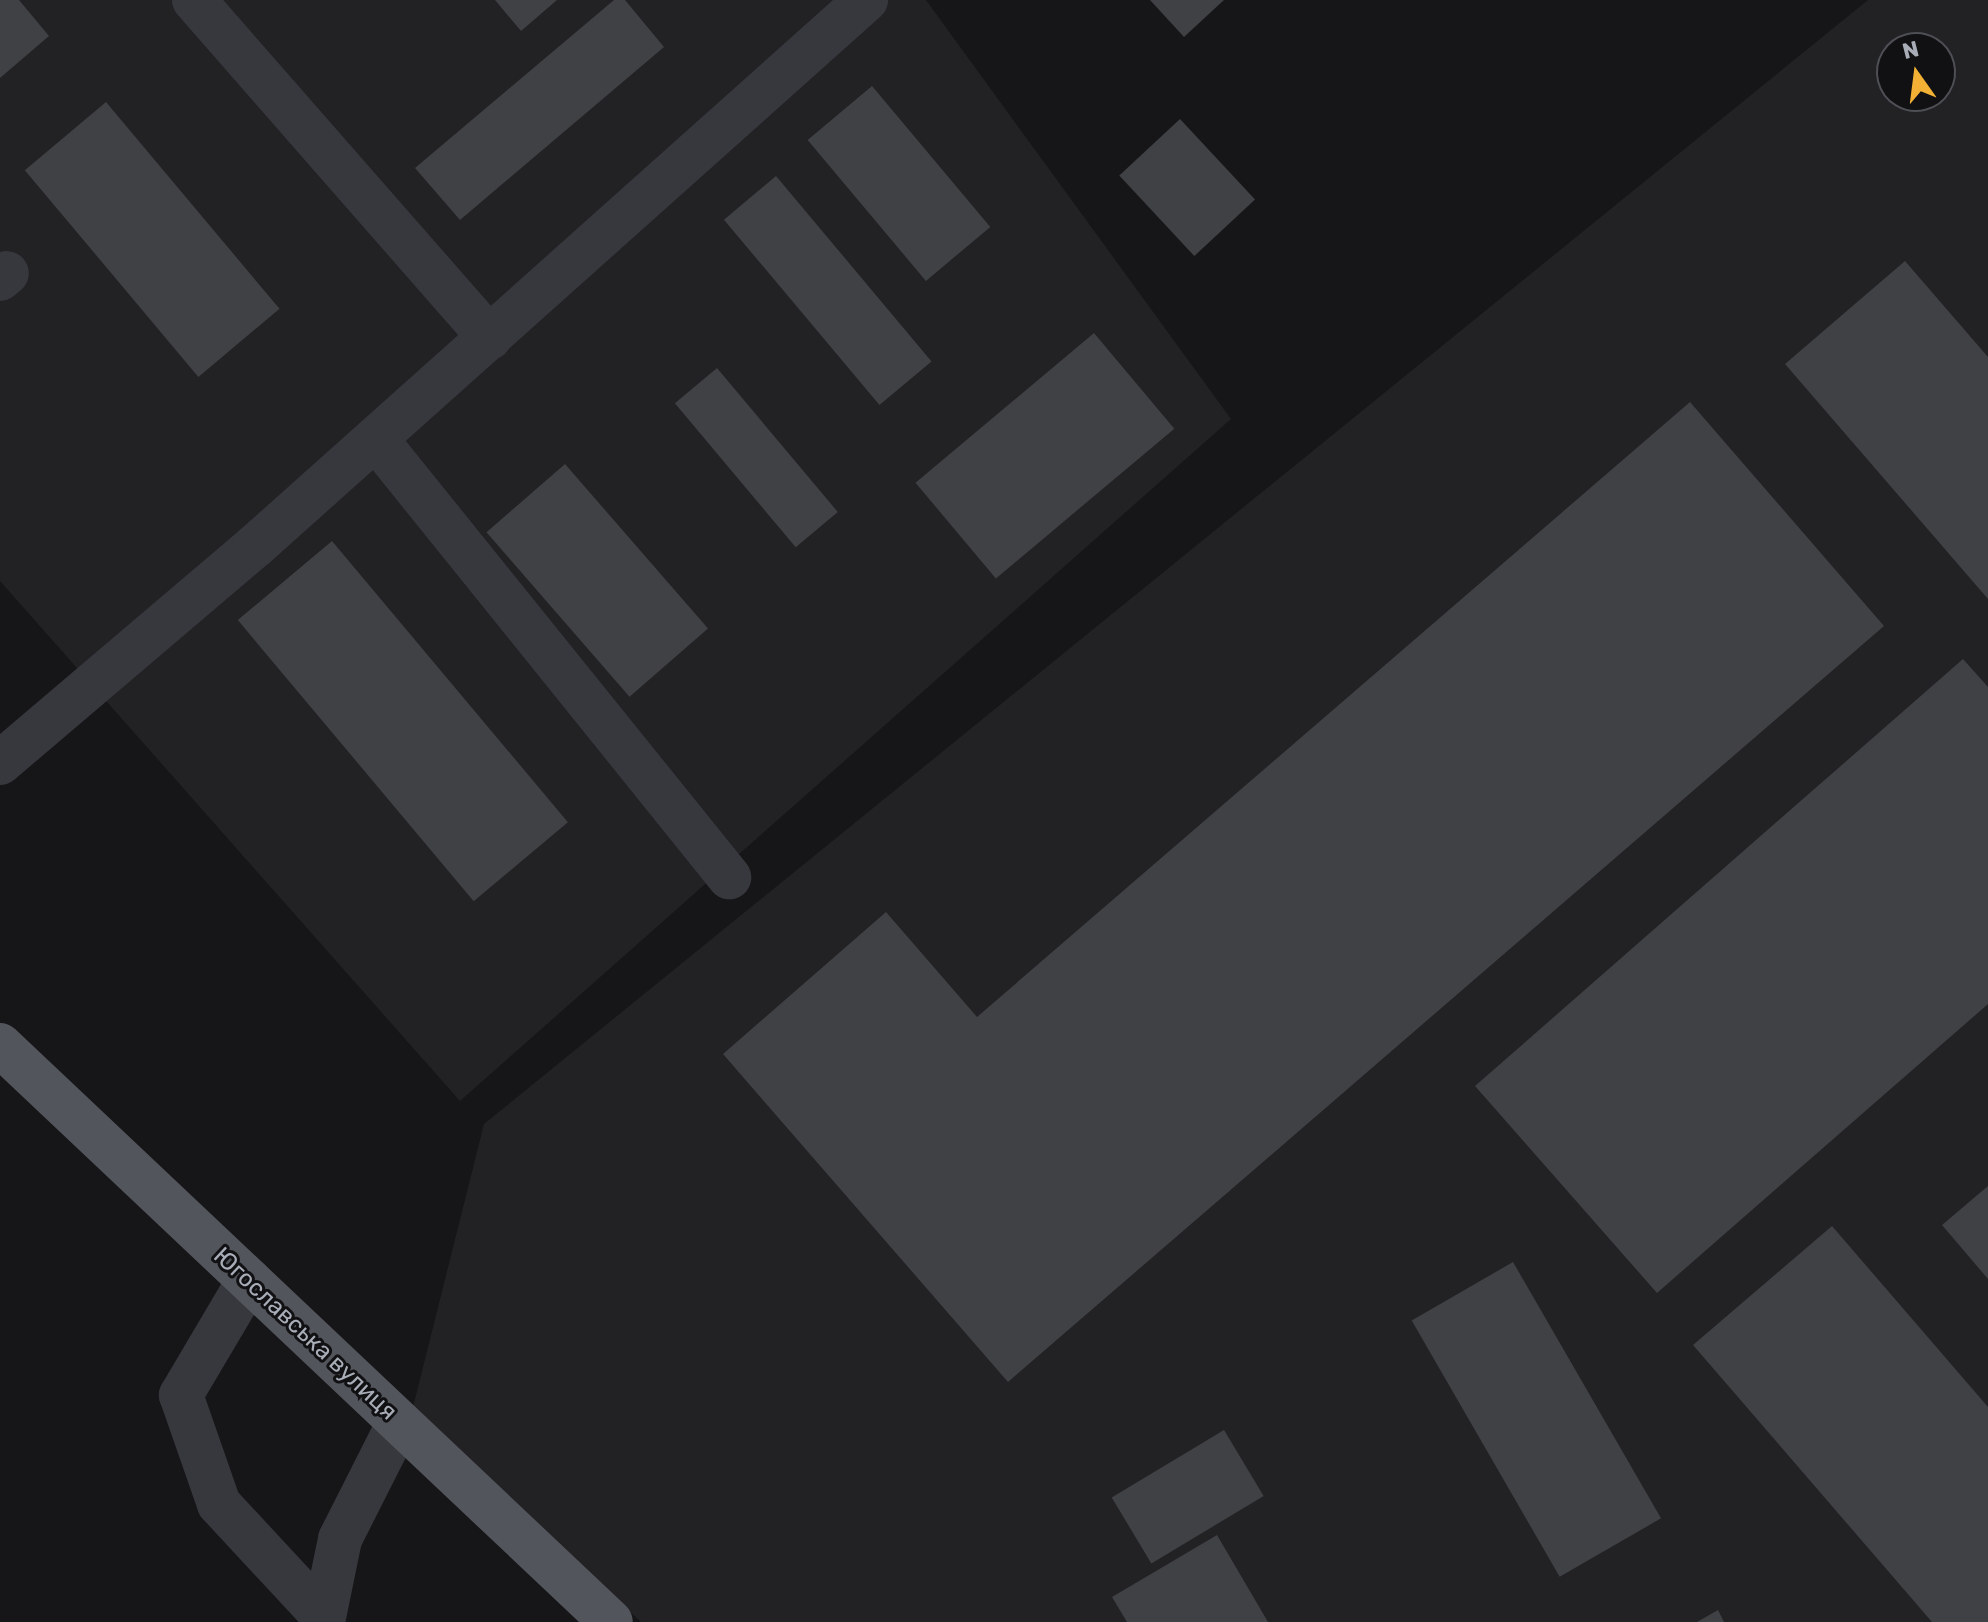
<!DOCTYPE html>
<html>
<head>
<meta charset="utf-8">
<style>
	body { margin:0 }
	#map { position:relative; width:1988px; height:1622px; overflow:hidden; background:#161618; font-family:Rubik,sans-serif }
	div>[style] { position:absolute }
	.built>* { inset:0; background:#222225 }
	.building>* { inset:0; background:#404145; transform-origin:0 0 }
	.minor>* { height:44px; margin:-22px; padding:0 22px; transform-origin:22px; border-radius:22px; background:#37383d }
	.major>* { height:44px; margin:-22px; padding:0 22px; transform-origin:22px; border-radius:22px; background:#53555c }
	span { translate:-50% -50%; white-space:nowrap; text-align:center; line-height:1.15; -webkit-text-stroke:6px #111113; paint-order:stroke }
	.street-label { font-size:24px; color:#a8adb8 }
	.north { position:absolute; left:1876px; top:32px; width:80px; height:80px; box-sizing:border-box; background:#111113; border:2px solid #4d4f55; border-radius:50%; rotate:346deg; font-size:22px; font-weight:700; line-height:32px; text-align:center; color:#a8adb8 }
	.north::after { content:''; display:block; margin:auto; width:28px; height:36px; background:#f2b134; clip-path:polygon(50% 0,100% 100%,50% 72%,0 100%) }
</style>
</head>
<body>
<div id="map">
	<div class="built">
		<i style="clip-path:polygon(0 0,926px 0,1231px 419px,460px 1101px,0 581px)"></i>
		<i style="clip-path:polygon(evenodd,1868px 0,1988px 0,1988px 1622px,641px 1622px,413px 1407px,484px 1124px,1868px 0,1892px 48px,1940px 48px,1940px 96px,1892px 96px,1892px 48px)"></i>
	</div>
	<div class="building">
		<i style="clip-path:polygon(0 0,19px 0,49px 36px,0 78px)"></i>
		<i style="clip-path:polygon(495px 0,557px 0,521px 31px)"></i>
		<i style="clip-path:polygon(614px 0,625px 0,664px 47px,460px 220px,415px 168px)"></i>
		<i style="clip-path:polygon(1150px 0,1224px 0,1184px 37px)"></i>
		<i style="left:872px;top:86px;width:184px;height:84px;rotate:50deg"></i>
		<i style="left:106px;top:102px;width:270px;height:106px;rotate:50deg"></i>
		<i style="left:1180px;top:119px;width:110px;height:83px;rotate:47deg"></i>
		<i style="left:776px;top:176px;width:242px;height:68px;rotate:50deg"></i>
		<i style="clip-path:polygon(1905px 261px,1988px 357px,1988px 599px,1785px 364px)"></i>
		<i style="left:1094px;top:333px;width:125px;height:233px;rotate:50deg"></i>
		<i style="left:717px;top:368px;width:188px;height:55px;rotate:50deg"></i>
		<i style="clip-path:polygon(1690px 402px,1884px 626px,1008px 1382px,723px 1054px,886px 912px,977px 1017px)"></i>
		<i style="left:565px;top:464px;width:218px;height:104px;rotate:49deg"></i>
		<i style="left:332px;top:541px;width:367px;height:123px;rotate:50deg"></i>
		<i style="clip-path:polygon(1963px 659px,1988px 687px,1988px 1004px,1657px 1293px,1475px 1086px)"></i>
		<i style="clip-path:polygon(1988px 1186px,1988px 1279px,1942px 1225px)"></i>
		<i style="clip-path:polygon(1832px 1226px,1988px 1407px,1988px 1622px,1932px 1622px,1693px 1345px)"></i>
		<i style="left:1513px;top:1262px;width:296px;height:117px;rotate:60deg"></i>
		<i style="left:1224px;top:1430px;width:77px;height:131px;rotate:59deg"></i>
		<i style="clip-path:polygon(1217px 1535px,1268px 1622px,1127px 1622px,1112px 1597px)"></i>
		<i style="clip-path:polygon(1718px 1610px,1724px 1622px,1697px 1622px)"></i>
	</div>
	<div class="minor">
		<i style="left:194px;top:0;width:449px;rotate:48.8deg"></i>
		<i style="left:0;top:279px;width:9px;rotate:-41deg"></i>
		<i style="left:376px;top:439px;width:563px;rotate:51.13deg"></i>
		<i style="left:0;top:763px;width:333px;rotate:-40.4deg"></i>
		<i style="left:254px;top:547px;width:821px;rotate:-41.79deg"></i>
		<i style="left:249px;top:1280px;width:134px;rotate:120.6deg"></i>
		<i style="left:181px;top:1395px;width:115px;rotate:70.8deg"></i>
		<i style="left:219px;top:1504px;width:151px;rotate:47.1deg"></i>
		<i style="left:323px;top:1622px;width:85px;rotate:-78.4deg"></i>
		<i style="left:340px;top:1539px;width:131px;rotate:-63.2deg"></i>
	</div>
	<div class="major">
		<i style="left:0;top:1045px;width:840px;rotate:43.36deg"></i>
	</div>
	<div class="street-label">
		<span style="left:305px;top:1334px;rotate:43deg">Югославська вулиця</span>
	</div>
	<div class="north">N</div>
</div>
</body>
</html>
